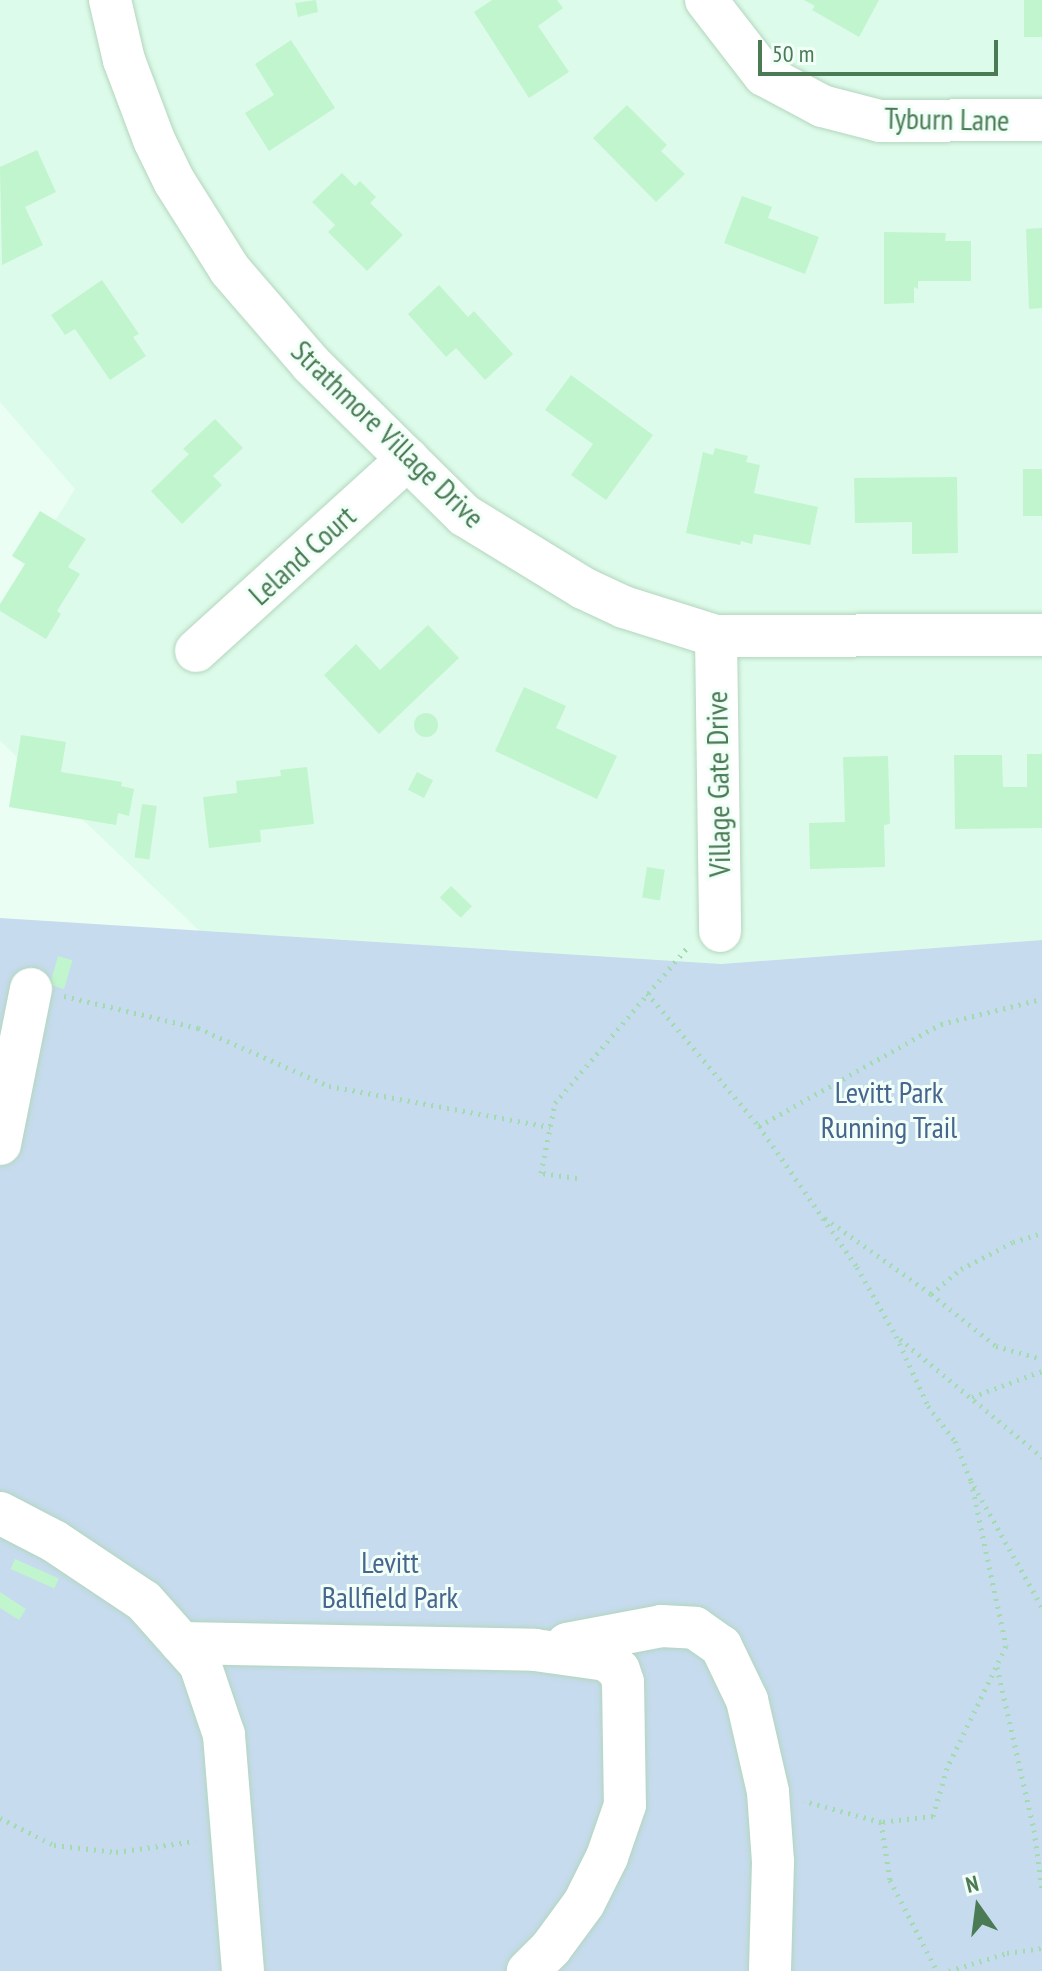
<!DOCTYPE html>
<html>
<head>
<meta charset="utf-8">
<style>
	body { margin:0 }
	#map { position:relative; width:1042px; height:1971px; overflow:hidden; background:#eafef3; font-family:"PT Sans Narrow",sans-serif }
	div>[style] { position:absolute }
	.residential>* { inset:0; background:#ddfbea }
	.green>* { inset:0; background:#c6dbed }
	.building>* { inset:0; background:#c0f5ce; transform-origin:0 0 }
	.round { border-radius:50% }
	.path>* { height:5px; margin-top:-2.5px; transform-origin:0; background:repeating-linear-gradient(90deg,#a2dbb0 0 2px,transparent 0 8px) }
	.roads { filter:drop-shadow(0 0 2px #b3d6be) drop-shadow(0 0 2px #b3d6be) }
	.minor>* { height:42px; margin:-21px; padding:0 21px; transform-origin:21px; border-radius:21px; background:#fff }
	span { translate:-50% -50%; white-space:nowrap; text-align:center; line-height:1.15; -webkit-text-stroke:6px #f1fff8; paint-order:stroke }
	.street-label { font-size:30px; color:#4a7b55 }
	.park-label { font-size:30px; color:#47658e }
	.north { position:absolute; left:938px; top:1867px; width:80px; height:80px; -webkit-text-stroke:6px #f1fff8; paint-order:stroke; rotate:346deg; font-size:22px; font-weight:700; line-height:32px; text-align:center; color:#4a7b55 }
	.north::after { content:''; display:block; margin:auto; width:28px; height:36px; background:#4a7b55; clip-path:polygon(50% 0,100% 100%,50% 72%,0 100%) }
	.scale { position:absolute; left:758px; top:40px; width:240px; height:36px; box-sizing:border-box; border:4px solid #4a7b55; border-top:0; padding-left:10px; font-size:24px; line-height:28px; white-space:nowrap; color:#4a7b55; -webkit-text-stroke:6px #f1fff8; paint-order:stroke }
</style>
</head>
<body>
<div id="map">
	<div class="residential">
		<i style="clip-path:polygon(0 0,1042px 0,1042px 940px,721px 964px,251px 980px,0 741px,0 608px,75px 489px,0 402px)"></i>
	</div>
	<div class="green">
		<i style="clip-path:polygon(0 918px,721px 964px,1042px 940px,1042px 1971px,0 1971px)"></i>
	</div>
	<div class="building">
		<i style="clip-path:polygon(316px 0,318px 12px,298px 17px,295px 3px)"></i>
		<i style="clip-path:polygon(492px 0,557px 0,563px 8px,538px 26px,569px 72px,529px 98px,474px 12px)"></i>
		<i style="clip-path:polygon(804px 0,879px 0,859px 37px,812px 10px,815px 6px)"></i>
		<i style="left:1024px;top:0;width:18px;height:37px"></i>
		<i style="clip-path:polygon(291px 40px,335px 108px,269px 151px,245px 113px,274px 95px,255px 64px)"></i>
		<i style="clip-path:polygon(627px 105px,667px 145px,661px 151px,685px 174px,656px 202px,593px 138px)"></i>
		<i style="clip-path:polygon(37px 150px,56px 192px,25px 207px,43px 245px,2px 265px,0 167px)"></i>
		<i style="clip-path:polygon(342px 173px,355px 186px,360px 181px,376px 197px,370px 203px,403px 235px,367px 271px,328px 232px,335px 225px,312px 202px)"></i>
		<i style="clip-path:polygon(742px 196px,772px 207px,768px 218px,819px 237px,805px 274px,724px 243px)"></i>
		<i style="clip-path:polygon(1042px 228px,1042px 308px,1029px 309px,1026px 229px)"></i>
		<i style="clip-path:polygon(884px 232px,946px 233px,945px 241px,971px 241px,971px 281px,918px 281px,918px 289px,914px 287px,914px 303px,884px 304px)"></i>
		<i style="clip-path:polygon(102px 280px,139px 334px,133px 337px,146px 356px,110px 380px,75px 329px,65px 335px,51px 315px)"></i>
		<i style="clip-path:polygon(439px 285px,468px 317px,474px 311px,513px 354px,485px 380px,456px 348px,446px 357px,408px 314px)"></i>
		<i style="clip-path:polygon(571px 375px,653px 435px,606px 500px,571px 475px,593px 444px,545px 410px)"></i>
		<i style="clip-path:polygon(215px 419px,243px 448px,213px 476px,222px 485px,182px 524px,151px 491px,189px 454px,183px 449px)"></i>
		<i style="clip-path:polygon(715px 448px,748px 456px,746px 462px,760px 465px,754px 493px,818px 507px,810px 545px,754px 534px,752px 544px,741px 541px,740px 545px,686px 533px,703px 452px,713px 455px)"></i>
		<i style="left:1023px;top:469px;width:19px;height:47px"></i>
		<i style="clip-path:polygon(957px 477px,958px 553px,912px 554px,912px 522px,855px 523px,854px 478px)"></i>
		<i style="clip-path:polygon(40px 511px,86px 539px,68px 567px,80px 574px,57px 611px,61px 614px,46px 639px,0 611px,0 604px,25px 564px,12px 556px)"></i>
		<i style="clip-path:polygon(428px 625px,459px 658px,379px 734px,324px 675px,356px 644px,380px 670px)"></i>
		<i style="clip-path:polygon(524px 687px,566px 706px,556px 728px,617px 756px,597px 799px,495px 751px)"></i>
		<i class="round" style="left:414px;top:713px;width:24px;height:24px"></i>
		<i style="clip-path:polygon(21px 735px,66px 742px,61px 772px,122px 782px,121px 786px,134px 789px,129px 816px,118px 813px,116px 825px,9px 807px)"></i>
		<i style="clip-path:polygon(1027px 754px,1042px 754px,1042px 828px,955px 829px,954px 755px,1002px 755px,1003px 787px,1027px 787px)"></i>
		<i style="clip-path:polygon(888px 756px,890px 824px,884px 825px,885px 867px,810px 869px,809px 823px,845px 822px,843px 757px)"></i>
		<i style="clip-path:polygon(307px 767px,314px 824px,260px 830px,261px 842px,209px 848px,203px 797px,237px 793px,236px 781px,281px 776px,280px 770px)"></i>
		<i style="left:417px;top:772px;width:18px;height:20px;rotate:27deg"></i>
		<i style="left:142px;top:804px;width:15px;height:54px;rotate:8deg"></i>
		<i style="left:647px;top:867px;width:18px;height:31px;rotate:9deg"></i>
		<i style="left:451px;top:886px;width:29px;height:16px;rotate:44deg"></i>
		<i style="left:58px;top:956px;width:15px;height:30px;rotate:16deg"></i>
		<i style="left:15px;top:1559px;width:48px;height:11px;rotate:24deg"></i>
		<i style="clip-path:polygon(0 1592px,26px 1609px,19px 1620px,0 1608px)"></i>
	</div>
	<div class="path">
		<i style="left:647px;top:993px;width:174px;rotate:49.9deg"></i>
		<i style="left:759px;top:1126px;width:172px;rotate:55.2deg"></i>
		<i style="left:857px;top:1267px;width:79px;rotate:60.5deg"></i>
		<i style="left:896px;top:1336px;width:77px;rotate:65.4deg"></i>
		<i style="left:928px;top:1406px;width:44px;rotate:52.4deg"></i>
		<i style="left:955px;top:1441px;width:43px;rotate:68.2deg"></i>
		<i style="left:971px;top:1481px;width:169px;rotate:78deg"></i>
		<i style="left:1006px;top:1646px;width:136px;rotate:115.8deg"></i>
		<i style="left:947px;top:1768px;width:50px;rotate:106.3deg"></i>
		<i style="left:933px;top:1816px;width:52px;rotate:173.4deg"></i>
		<i style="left:881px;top:1822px;width:80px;rotate:-164.7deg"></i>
		<i style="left:64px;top:996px;width:138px;rotate:13.4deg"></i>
		<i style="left:198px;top:1028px;width:143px;rotate:23.9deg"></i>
		<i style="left:329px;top:1086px;width:225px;rotate:10.5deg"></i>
		<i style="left:759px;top:1126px;width:209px;rotate:-29.3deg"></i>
		<i style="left:941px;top:1024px;width:104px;rotate:-13.9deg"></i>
		<i style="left:577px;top:1178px;width:36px;rotate:-172deg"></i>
		<i style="left:541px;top:1173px;width:71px;rotate:-78.7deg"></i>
		<i style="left:555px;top:1103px;width:205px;rotate:-49.6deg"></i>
		<i style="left:825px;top:1218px;width:130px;rotate:35.6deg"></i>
		<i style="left:931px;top:1294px;width:39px;rotate:-40deg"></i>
		<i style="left:961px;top:1269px;width:59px;rotate:-27.4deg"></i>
		<i style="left:1013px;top:1242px;width:30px;rotate:-17deg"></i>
		<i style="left:931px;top:1294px;width:83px;rotate:38.7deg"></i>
		<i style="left:996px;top:1346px;width:48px;rotate:15.8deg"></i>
		<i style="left:900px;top:1339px;width:185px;rotate:39.7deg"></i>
		<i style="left:972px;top:1397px;width:75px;rotate:-20.4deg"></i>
		<i style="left:974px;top:1486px;width:139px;rotate:60.7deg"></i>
		<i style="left:997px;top:1667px;width:167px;rotate:77.2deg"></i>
		<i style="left:1034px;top:1830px;width:60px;rotate:82.3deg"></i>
		<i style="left:0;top:1818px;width:60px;rotate:26.6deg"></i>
		<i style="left:54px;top:1845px;width:62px;rotate:6.4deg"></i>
		<i style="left:116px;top:1852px;width:80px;rotate:-7.9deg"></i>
		<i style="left:881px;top:1822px;width:59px;rotate:81.2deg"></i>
		<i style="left:890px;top:1880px;width:102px;rotate:62.7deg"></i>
		<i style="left:949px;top:1971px;width:61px;rotate:-17.2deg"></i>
		<i style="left:1007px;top:1953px;width:35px;rotate:-8deg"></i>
	</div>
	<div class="roads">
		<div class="minor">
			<i style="left:110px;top:0;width:62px;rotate:76.9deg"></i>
			<i style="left:124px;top:60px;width:85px;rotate:69.4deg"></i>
			<i style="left:154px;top:140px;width:46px;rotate:64deg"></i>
			<i style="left:174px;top:181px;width:105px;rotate:57.8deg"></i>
			<i style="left:230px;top:270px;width:125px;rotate:49.2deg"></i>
			<i style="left:312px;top:365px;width:214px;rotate:44.6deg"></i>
			<i style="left:464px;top:515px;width:140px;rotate:31.5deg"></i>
			<i style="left:583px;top:588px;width:45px;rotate:24.9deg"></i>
			<i style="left:624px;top:607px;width:96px;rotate:17.5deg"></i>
			<i style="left:716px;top:636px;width:326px;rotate:-0.2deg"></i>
			<i style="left:706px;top:0;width:95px;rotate:52.3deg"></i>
			<i style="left:764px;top:75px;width:66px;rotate:28.1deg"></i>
			<i style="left:822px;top:106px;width:60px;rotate:14.5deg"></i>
			<i style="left:880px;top:121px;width:162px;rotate:-0.4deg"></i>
			<i style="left:716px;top:636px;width:295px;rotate:89.2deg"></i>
			<i style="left:196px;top:651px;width:286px;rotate:-42.2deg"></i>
			<i style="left:0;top:1144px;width:158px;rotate:-78.7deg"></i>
			<i style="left:0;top:1513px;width:61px;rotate:27.4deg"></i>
			<i style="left:54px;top:1541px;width:108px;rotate:33.7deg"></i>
			<i style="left:144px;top:1601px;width:84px;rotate:48.4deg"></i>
			<i style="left:200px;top:1664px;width:75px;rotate:71.3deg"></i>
			<i style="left:224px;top:1735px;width:237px;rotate:85.4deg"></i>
			<i style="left:181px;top:1643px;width:354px;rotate:1.1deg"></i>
			<i style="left:535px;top:1650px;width:72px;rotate:8deg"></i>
			<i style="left:606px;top:1660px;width:16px;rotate:38deg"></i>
			<i style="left:619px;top:1670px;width:13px;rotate:72deg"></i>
			<i style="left:623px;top:1682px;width:123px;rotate:89.1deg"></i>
			<i style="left:625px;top:1805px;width:55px;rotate:109.1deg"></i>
			<i style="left:607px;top:1857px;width:51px;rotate:116.6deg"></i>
			<i style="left:584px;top:1903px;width:56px;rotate:126.3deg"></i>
			<i style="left:551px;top:1948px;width:33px;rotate:135deg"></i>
			<i style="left:567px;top:1644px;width:96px;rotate:-10.8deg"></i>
			<i style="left:661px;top:1626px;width:34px;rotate:3deg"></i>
			<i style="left:695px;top:1628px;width:32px;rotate:35deg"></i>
			<i style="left:721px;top:1646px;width:60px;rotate:64.3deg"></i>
			<i style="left:747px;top:1700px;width:94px;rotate:77.1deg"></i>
			<i style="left:768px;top:1792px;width:70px;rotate:85.9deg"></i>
			<i style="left:773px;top:1862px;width:109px;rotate:91.6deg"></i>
		</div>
	</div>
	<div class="street-label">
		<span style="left:947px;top:119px;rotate:1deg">Tyburn Lane</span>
		<span style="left:388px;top:434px;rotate:44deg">Strathmore Village Drive</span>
		<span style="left:302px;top:555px;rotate:-42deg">Leland Court</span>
		<span style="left:718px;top:784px;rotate:-91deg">Village Gate Drive</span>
	</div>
	<div class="park-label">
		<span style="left:889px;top:1109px">Levitt Park<br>Running Trail</span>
		<span style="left:390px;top:1579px">Levitt<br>Ballfield Park</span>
	</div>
	<div class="north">N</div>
	<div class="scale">50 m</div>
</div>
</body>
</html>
